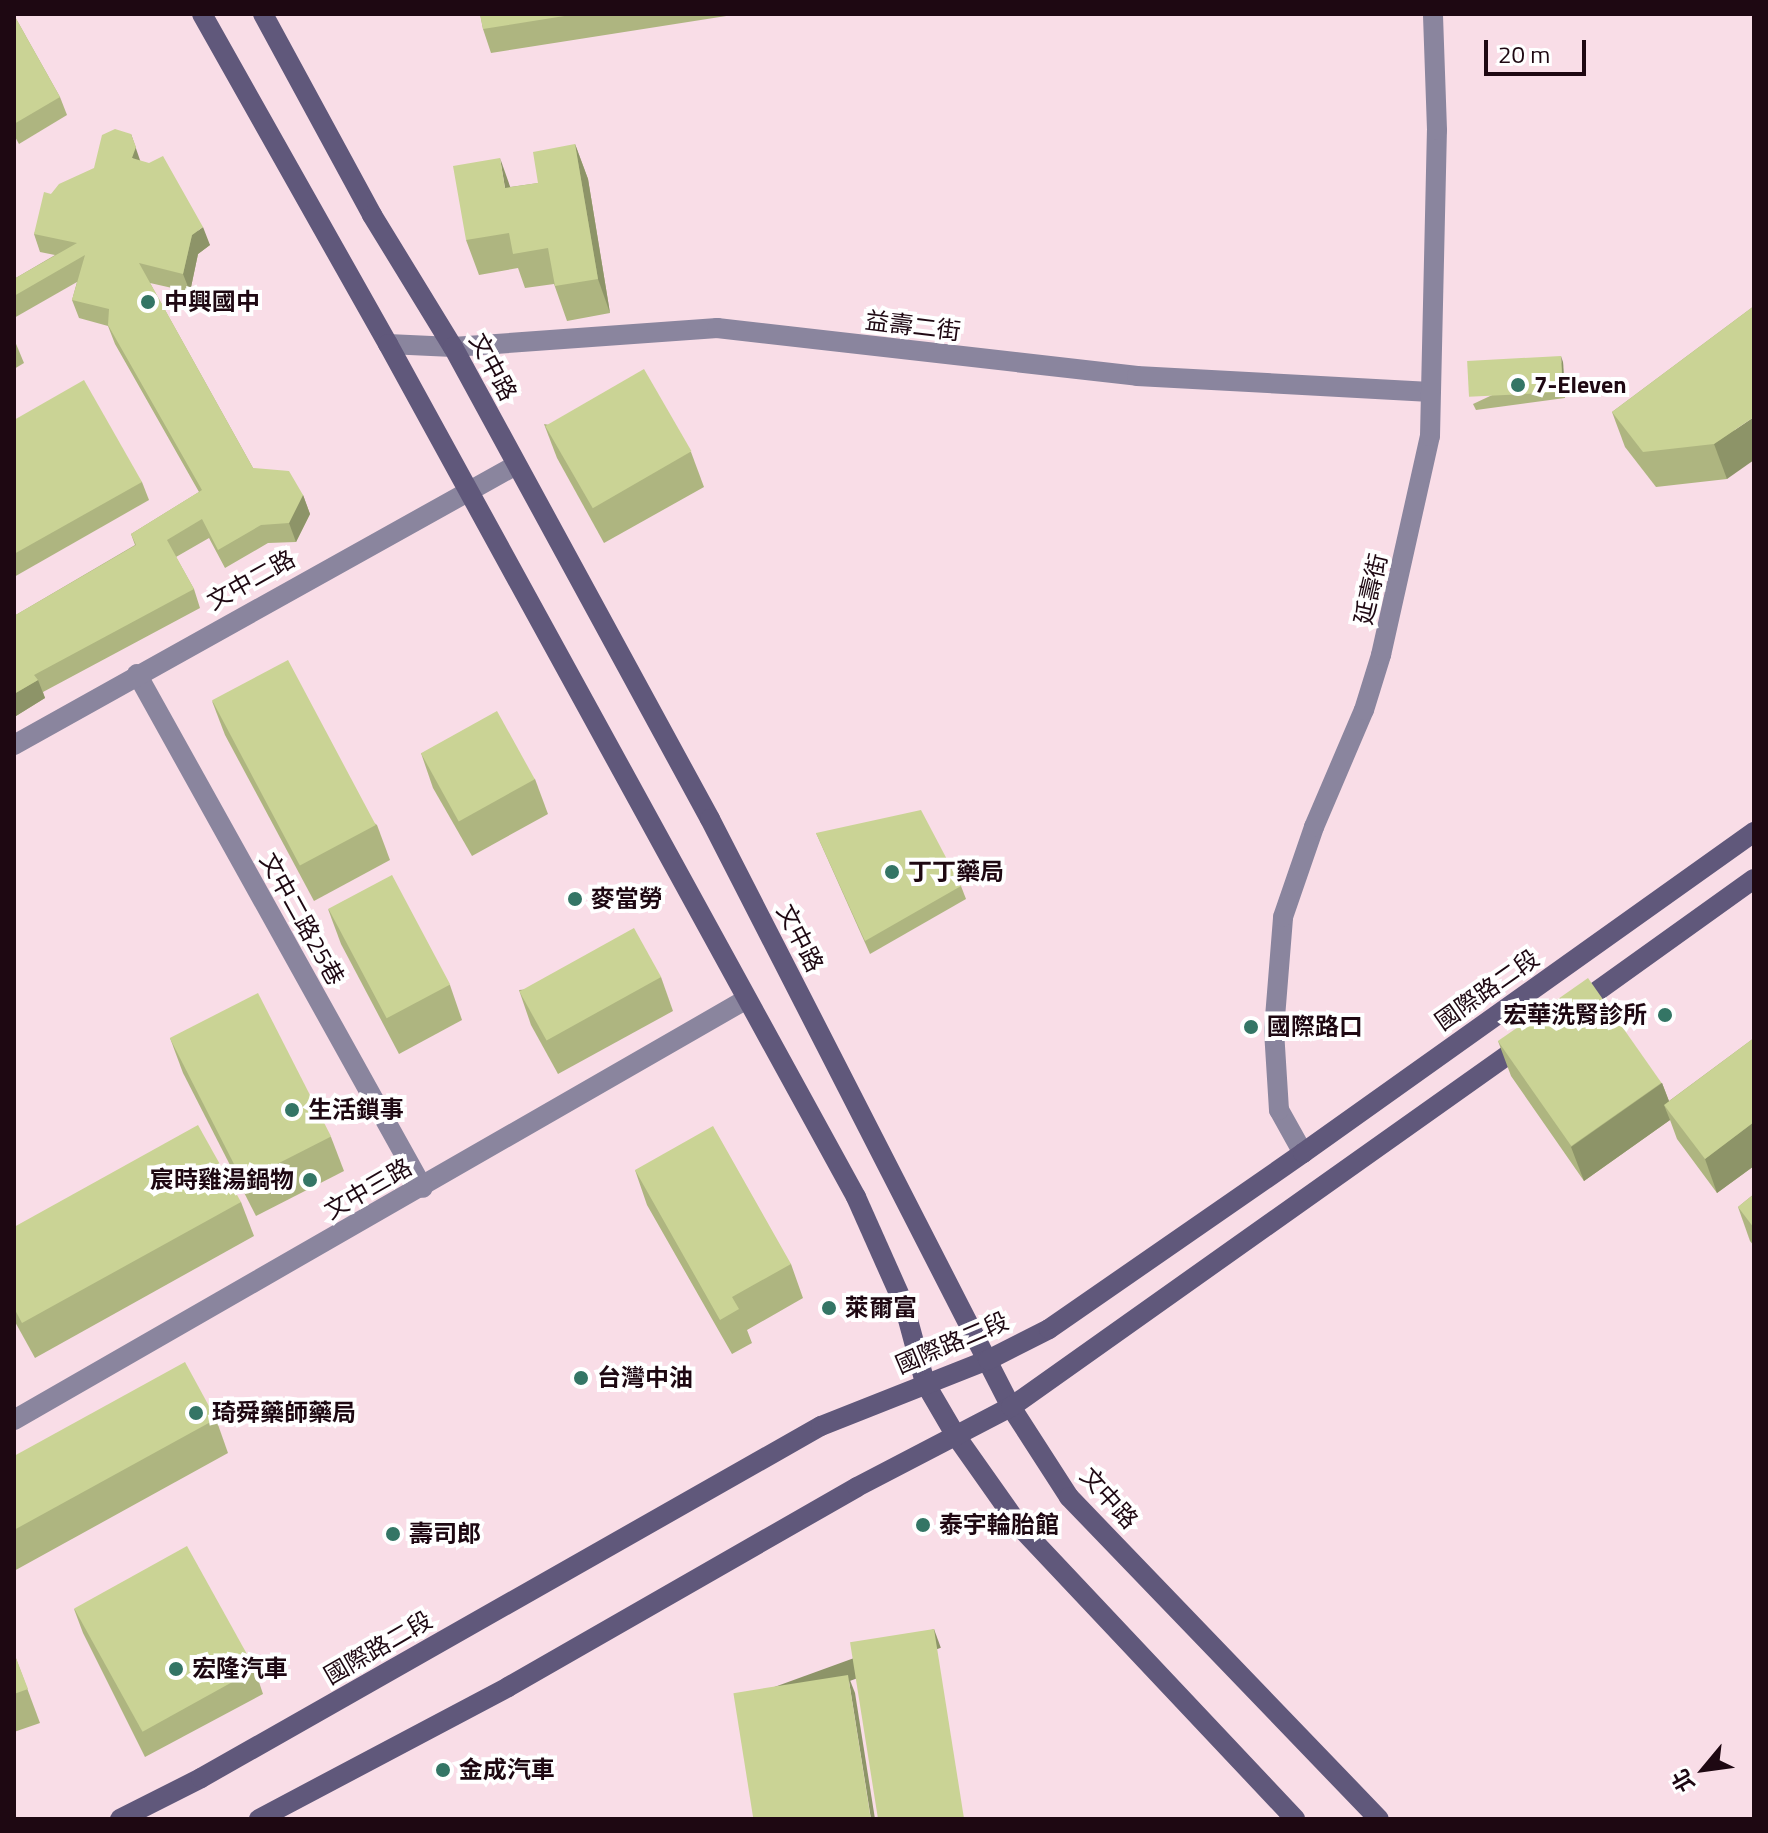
<!DOCTYPE html>
<html>
<head>
<meta charset="utf-8">
<style>
	body { margin:0 }
	#map { position:relative; width:1768px; height:1833px; overflow:hidden; background:#f9dde7; font-family:"Titillium Web","Noto Sans TC",sans-serif }
	div>[style] { position:absolute }
	.street>* { height:20px; margin:-10px; padding:0 10px; transform-origin:10px; border-radius:10px; background:#8a859e }
	.secondary>* { height:20px; margin:-10px; padding:0 10px; transform-origin:10px; border-radius:10px; background:#60587b }
	.wall>* { inset:0; background:#aeb580 }
	.shaded-wall>* { inset:0; background:#8d9468; transform-origin:0 0 }
	.building>* { inset:0; background:#cad395; transform-origin:0 0 }
	.dots>* { width:22px; height:22px; translate:-50% -50%; box-sizing:border-box; border:4px solid #fff; border-radius:50% }
	span { translate:-50% -50%; white-space:nowrap; text-align:center; line-height:1.15; -webkit-text-stroke:8px #fff; paint-order:stroke }
	.poi-label { font-size:24px; color:#1e0812; font-weight:700 }
	.left { translate:0 -50%; text-align:left }
	.right { translate:-100% -50%; text-align:right }
	.street-label { font-size:24px; color:#1e0812 }
	.frame { position:absolute; inset:0; border:16px solid #1e0812; pointer-events:none }
	.north { position:absolute; left:1664px; top:1729px; width:80px; height:80px; -webkit-text-stroke:6px #fff; paint-order:stroke; rotate:241deg; font-size:22px; font-weight:700; line-height:32px; text-align:center; color:#1e0812 }
	.north::after { content:''; display:block; margin:auto; width:28px; height:36px; background:#1e0812; clip-path:polygon(50% 0,100% 100%,50% 72%,0 100%) }
	.scale { position:absolute; left:1484px; top:40px; width:102px; height:36px; box-sizing:border-box; border:4px solid #1e0812; border-top:0; padding-left:10px; font-size:24px; line-height:28px; white-space:nowrap; color:#1e0812; -webkit-text-stroke:6px #fff; paint-order:stroke }
</style>
</head>
<body>
<div id="map">
	<div class="street">
		<i style="left:388px;top:344px;width:65px;rotate:2.6deg"></i>
		<i style="left:453px;top:347px;width:265px;rotate:-4.1deg"></i>
		<i style="left:717px;top:328px;width:423px;rotate:6.5deg"></i>
		<i style="left:1137px;top:376px;width:294px;rotate:3.1deg"></i>
		<i style="left:137px;top:674px;width:588px;rotate:60.91deg"></i>
		<i style="left:14px;top:745px;width:575px;rotate:-29.15deg"></i>
		<i style="left:1303px;top:1153px;width:49px;rotate:-119.2deg"></i>
		<i style="left:1279px;top:1110px;width:80px;rotate:-93.6deg"></i>
		<i style="left:1274px;top:1030px;width:113px;rotate:-85.4deg"></i>
		<i style="left:1283px;top:917px;width:95px;rotate:-71deg"></i>
		<i style="left:1314px;top:827px;width:127px;rotate:-66.9deg"></i>
		<i style="left:1364px;top:710px;width:58px;rotate:-72.8deg"></i>
		<i style="left:1381px;top:655px;width:224px;rotate:-77.4deg"></i>
		<i style="left:1430px;top:436px;width:306px;rotate:-88.7deg"></i>
		<i style="left:1437px;top:130px;width:116px;rotate:-92deg"></i>
		<i style="left:14px;top:1420px;width:843px;rotate:-29.88deg"></i>
	</div>
	<div class="secondary">
		<i style="left:202px;top:14px;width:379px;rotate:60.6deg"></i>
		<i style="left:388px;top:344px;width:973px;rotate:61.25deg"></i>
		<i style="left:856px;top:1197px;width:118px;rotate:66deg"></i>
		<i style="left:904px;top:1305px;width:81px;rotate:74.9deg"></i>
		<i style="left:925px;top:1383px;width:61px;rotate:59.7deg"></i>
		<i style="left:956px;top:1436px;width:113px;rotate:54.8deg"></i>
		<i style="left:1021px;top:1528px;width:400px;rotate:46.7deg"></i>
		<i style="left:263px;top:14px;width:229px;rotate:61.5deg"></i>
		<i style="left:372px;top:215px;width:155px;rotate:58.5deg"></i>
		<i style="left:453px;top:347px;width:537px;rotate:61.43deg"></i>
		<i style="left:710px;top:819px;width:661px;rotate:62.89deg"></i>
		<i style="left:1011px;top:1407px;width:107px;rotate:57.2deg"></i>
		<i style="left:1069px;top:1497px;width:447px;rotate:46.1deg"></i>
		<i style="left:1575px;top:1007px;width:220px;rotate:-35.6deg"></i>
		<i style="left:120px;top:1819px;width:91px;rotate:-26.8deg"></i>
		<i style="left:201px;top:1778px;width:713px;rotate:-29.59deg"></i>
		<i style="left:821px;top:1426px;width:180px;rotate:-21.6deg"></i>
		<i style="left:988px;top:1360px;width:68px;rotate:-26.9deg"></i>
		<i style="left:1049px;top:1329px;width:309px;rotate:-34.7deg"></i>
		<i style="left:1303px;top:1153px;width:554px;rotate:-35.44deg"></i>
		<i style="left:259px;top:1819px;width:282px;rotate:-27.9deg"></i>
		<i style="left:508px;top:1687px;width:402px;rotate:-29.8deg"></i>
		<i style="left:857px;top:1487px;width:174px;rotate:-27.5deg"></i>
		<i style="left:1011px;top:1407px;width:631px;rotate:-35.33deg"></i>
	</div>
	<div class="wall">
		<i style="clip-path:polygon(480px 14px,739px 14px,491px 53px,483px 29px)"></i>
		<i style="clip-path:polygon(14px 15px,60px 97px,67px 115px,19px 144px,14px 135px)"></i>
		<i style="clip-path:polygon(575px 144px,588px 179px,610px 313px,567px 321px,554px 284px,525px 288px,518px 268px,479px 275px,466px 240px,510px 187px,538px 183px)"></i>
		<i style="clip-path:polygon(141px 161px,210px 245px,198px 254px,190px 292px,150px 283px,253px 468px,303px 495px,310px 514px,296px 542px,268px 543px,225px 568px,209px 538px,176px 557px,194px 589px,200px 608px,43px 692px,45px 698px,16px 716px,14px 713px,14px 616px,135px 545px,131px 534px,199px 492px,115px 344px,108px 326px,79px 318px,72px 300px,77px 282px,14px 318px,14px 279px,55px 255px,40px 252px,34px 234px,51px 194px)"></i>
		<i style="clip-path:polygon(1754px 306px,1727px 479px,1656px 487px,1625px 447px,1612px 412px)"></i>
		<i style="clip-path:polygon(14px 339px,24px 363px,14px 369px)"></i>
		<i style="clip-path:polygon(1563px 362px,1565px 398px,1476px 410px,1473px 404px)"></i>
		<i style="clip-path:polygon(14px 420px,142px 482px,149px 500px,14px 577px)"></i>
		<i style="clip-path:polygon(544px 424px,691px 452px,704px 487px,604px 543px,557px 458px)"></i>
		<i style="clip-path:polygon(212px 701px,377px 825px,390px 860px,314px 901px,225px 735px)"></i>
		<i style="clip-path:polygon(421px 753px,535px 779px,548px 814px,472px 856px,433px 788px)"></i>
		<i style="clip-path:polygon(816px 833px,961px 886px,966px 899px,870px 954px)"></i>
		<i style="clip-path:polygon(328px 909px,450px 985px,462px 1020px,399px 1054px,341px 944px)"></i>
		<i style="clip-path:polygon(661px 977px,673px 1011px,558px 1074px,531px 1025px,519px 990px)"></i>
		<i style="clip-path:polygon(170px 1038px,331px 1137px,344px 1171px,256px 1216px,183px 1073px)"></i>
		<i style="clip-path:polygon(1754px 1038px,1754px 1166px,1717px 1193px,1677px 1139px,1670px 1120px,1584px 1181px,1511px 1076px,1498px 1041px,1662px 1083px,1669px 1101px)"></i>
		<i style="clip-path:polygon(635px 1170px,791px 1264px,803px 1298px,747px 1330px,752px 1343px,732px 1354px,647px 1205px)"></i>
		<i style="clip-path:polygon(1754px 1194px,1754px 1246px,1750px 1241px,1738px 1207px)"></i>
		<i style="clip-path:polygon(241px 1202px,254px 1236px,35px 1358px,14px 1320px,14px 1227px)"></i>
		<i style="clip-path:polygon(216px 1419px,228px 1453px,14px 1571px,14px 1456px)"></i>
		<i style="clip-path:polygon(74px 1609px,255px 1670px,263px 1694px,145px 1757px,83px 1633px)"></i>
		<i style="clip-path:polygon(14px 1653px,40px 1723px,14px 1732px)"></i>
	</div>
	<div class="shaded-wall">
		<i style="clip-path:polygon(131px 134px,142px 166px,132px 158px)"></i>
		<i style="clip-path:polygon(575px 144px,588px 179px,610px 313px,598px 279px)"></i>
		<i style="clip-path:polygon(500px 158px,512px 192px,505px 188px)"></i>
		<i style="clip-path:polygon(203px 227px,210px 245px,198px 254px,190px 292px,183px 274px,192px 235px)"></i>
		<i style="clip-path:polygon(1561px 356px,1563px 362px,1565px 398px,1563px 392px)"></i>
		<i style="clip-path:polygon(1754px 417px,1754px 460px,1727px 479px,1714px 444px)"></i>
		<i style="clip-path:polygon(303px 495px,310px 514px,296px 542px,289px 523px)"></i>
		<i style="clip-path:polygon(38px 680px,45px 698px,16px 716px,14px 711px,14px 694px)"></i>
		<i style="clip-path:polygon(1662px 1083px,1675px 1117px,1664px 1105px,1670px 1120px,1584px 1181px,1571px 1147px)"></i>
		<i style="clip-path:polygon(1754px 1122px,1754px 1166px,1717px 1193px,1705px 1159px)"></i>
		<i style="left:934px;top:1629px;width:20px;height:192px;rotate:70deg"></i>
		<i style="clip-path:polygon(848px 1675px,855px 1693px,875px 1819px,871px 1819px)"></i>
	</div>
	<div class="building">
		<i style="clip-path:polygon(480px 14px,577px 14px,483px 29px)"></i>
		<i style="clip-path:polygon(14px 15px,60px 97px,14px 124px)"></i>
		<i style="clip-path:polygon(115px 129px,131px 134px,136px 147px,132px 158px,149px 163px,163px 156px,203px 227px,192px 235px,183px 274px,139px 263px,253px 468px,289px 471px,303px 495px,289px 523px,261px 525px,218px 550px,202px 519px,167px 540px,194px 589px,34px 675px,38px 680px,14px 694px,14px 616px,136px 545px,131px 534px,202px 490px,108px 325px,109px 309px,72px 300px,85px 255px,14px 296px,14px 279px,77px 243px,34px 234px,44px 192px,51px 194px,59px 184px,94px 168px,102px 135px)"></i>
		<i style="clip-path:polygon(575px 144px,598px 279px,555px 286px,548px 248px,513px 254px,509px 233px,466px 240px,453px 166px,500px 158px,505px 188px,538px 183px,533px 152px)"></i>
		<i style="clip-path:polygon(1754px 306px,1754px 417px,1714px 444px,1643px 452px,1612px 412px)"></i>
		<i style="left:1561px;top:356px;width:36px;height:94px;rotate:87deg"></i>
		<i style="left:644px;top:369px;width:95px;height:114px;rotate:60deg"></i>
		<i style="clip-path:polygon(84px 380px,142px 482px,14px 554px,14px 420px)"></i>
		<i style="left:288px;top:660px;width:187px;height:86px;rotate:62deg"></i>
		<i style="left:497px;top:711px;width:78px;height:87px;rotate:61deg"></i>
		<i style="clip-path:polygon(921px 810px,961px 886px,865px 941px,816px 833px)"></i>
		<i style="left:392px;top:875px;width:124px;height:72px;rotate:62deg"></i>
		<i style="left:634px;top:928px;width:56px;height:131px;rotate:61deg"></i>
		<i style="left:1588px;top:978px;width:128px;height:110px;rotate:55deg"></i>
		<i style="left:258px;top:993px;width:161px;height:99px;rotate:63deg"></i>
		<i style="clip-path:polygon(1754px 1038px,1754px 1122px,1705px 1159px,1664px 1105px)"></i>
		<i style="clip-path:polygon(198px 1125px,241px 1202px,22px 1323px,14px 1308px,14px 1227px)"></i>
		<i style="clip-path:polygon(713px 1126px,791px 1264px,732px 1297px,739px 1309px,720px 1320px,635px 1170px)"></i>
		<i style="clip-path:polygon(1754px 1194px,1754px 1228px,1738px 1207px)"></i>
		<i style="clip-path:polygon(185px 1362px,216px 1419px,14px 1530px,14px 1456px)"></i>
		<i style="left:187px;top:1546px;width:141px;height:129px;rotate:61deg"></i>
		<i style="left:934px;top:1629px;width:192px;height:85px;rotate:81deg"></i>
		<i style="clip-path:polygon(14px 1653px,28px 1689px,14px 1694px)"></i>
		<i style="left:848px;top:1675px;width:146px;height:116px;rotate:81deg"></i>
	</div>
	<div class="dots">
		<i style="left:148px;top:302px;background:#347565"></i>
		<i style="left:1518px;top:385px;background:#347565"></i>
		<i style="left:892px;top:872px;background:#347565"></i>
		<i style="left:575px;top:899px;background:#347565"></i>
		<i style="left:1665px;top:1015px;background:#347565"></i>
		<i style="left:1251px;top:1027px;background:#347565"></i>
		<i style="left:292px;top:1110px;background:#347565"></i>
		<i style="left:310px;top:1180px;background:#347565"></i>
		<i style="left:829px;top:1308px;background:#347565"></i>
		<i style="left:581px;top:1378px;background:#347565"></i>
		<i style="left:196px;top:1413px;background:#347565"></i>
		<i style="left:923px;top:1525px;background:#347565"></i>
		<i style="left:393px;top:1534px;background:#347565"></i>
		<i style="left:176px;top:1669px;background:#347565"></i>
		<i style="left:443px;top:1770px;background:#347565"></i>
	</div>
	<div class="poi-label">
		<span class="left" style="left:164px;top:302px">中興國中</span>
		<span class="left" style="left:1534px;top:385px">7-Eleven</span>
		<span class="left" style="left:908px;top:872px">丁丁藥局</span>
		<span class="left" style="left:591px;top:899px">麥當勞</span>
		<span class="right" style="left:1647px;top:1015px">宏華洗腎診所</span>
		<span class="left" style="left:1267px;top:1027px">國際路口</span>
		<span class="left" style="left:308px;top:1110px">生活鎖事</span>
		<span class="right" style="left:294px;top:1180px">宸時雞湯鍋物</span>
		<span class="left" style="left:845px;top:1308px">萊爾富</span>
		<span class="left" style="left:597px;top:1378px">台灣中油</span>
		<span class="left" style="left:212px;top:1413px">琦舜藥師藥局</span>
		<span class="left" style="left:939px;top:1525px">泰宇輪胎館</span>
		<span class="left" style="left:409px;top:1534px">壽司郎</span>
		<span class="left" style="left:192px;top:1669px">宏隆汽車</span>
		<span class="left" style="left:459px;top:1770px">金成汽車</span>
	</div>
	<div class="street-label">
		<span style="left:913px;top:326px;rotate:7deg">益壽二街</span>
		<span style="left:493px;top:367px;rotate:62deg">文中路</span>
		<span style="left:251px;top:580px;rotate:-29deg">文中二路</span>
		<span style="left:1371px;top:589px;rotate:-77deg">延壽街</span>
		<span style="left:302px;top:919px;rotate:61deg">文中二路25巷</span>
		<span style="left:800px;top:938px;rotate:63deg">文中路</span>
		<span style="left:1487px;top:990px;rotate:-35deg">國際路二段</span>
		<span style="left:368px;top:1189px;rotate:-30deg">文中三路</span>
		<span style="left:952px;top:1343px;rotate:-23deg">國際路二段</span>
		<span style="left:1109px;top:1498px;rotate:48deg">文中路</span>
		<span style="left:378px;top:1648px;rotate:-30deg">國際路二段</span>
	</div>
	<div class="frame"></div>
	<div class="north">北</div>
	<div class="scale">20 m</div>
</div>
</body>
</html>
